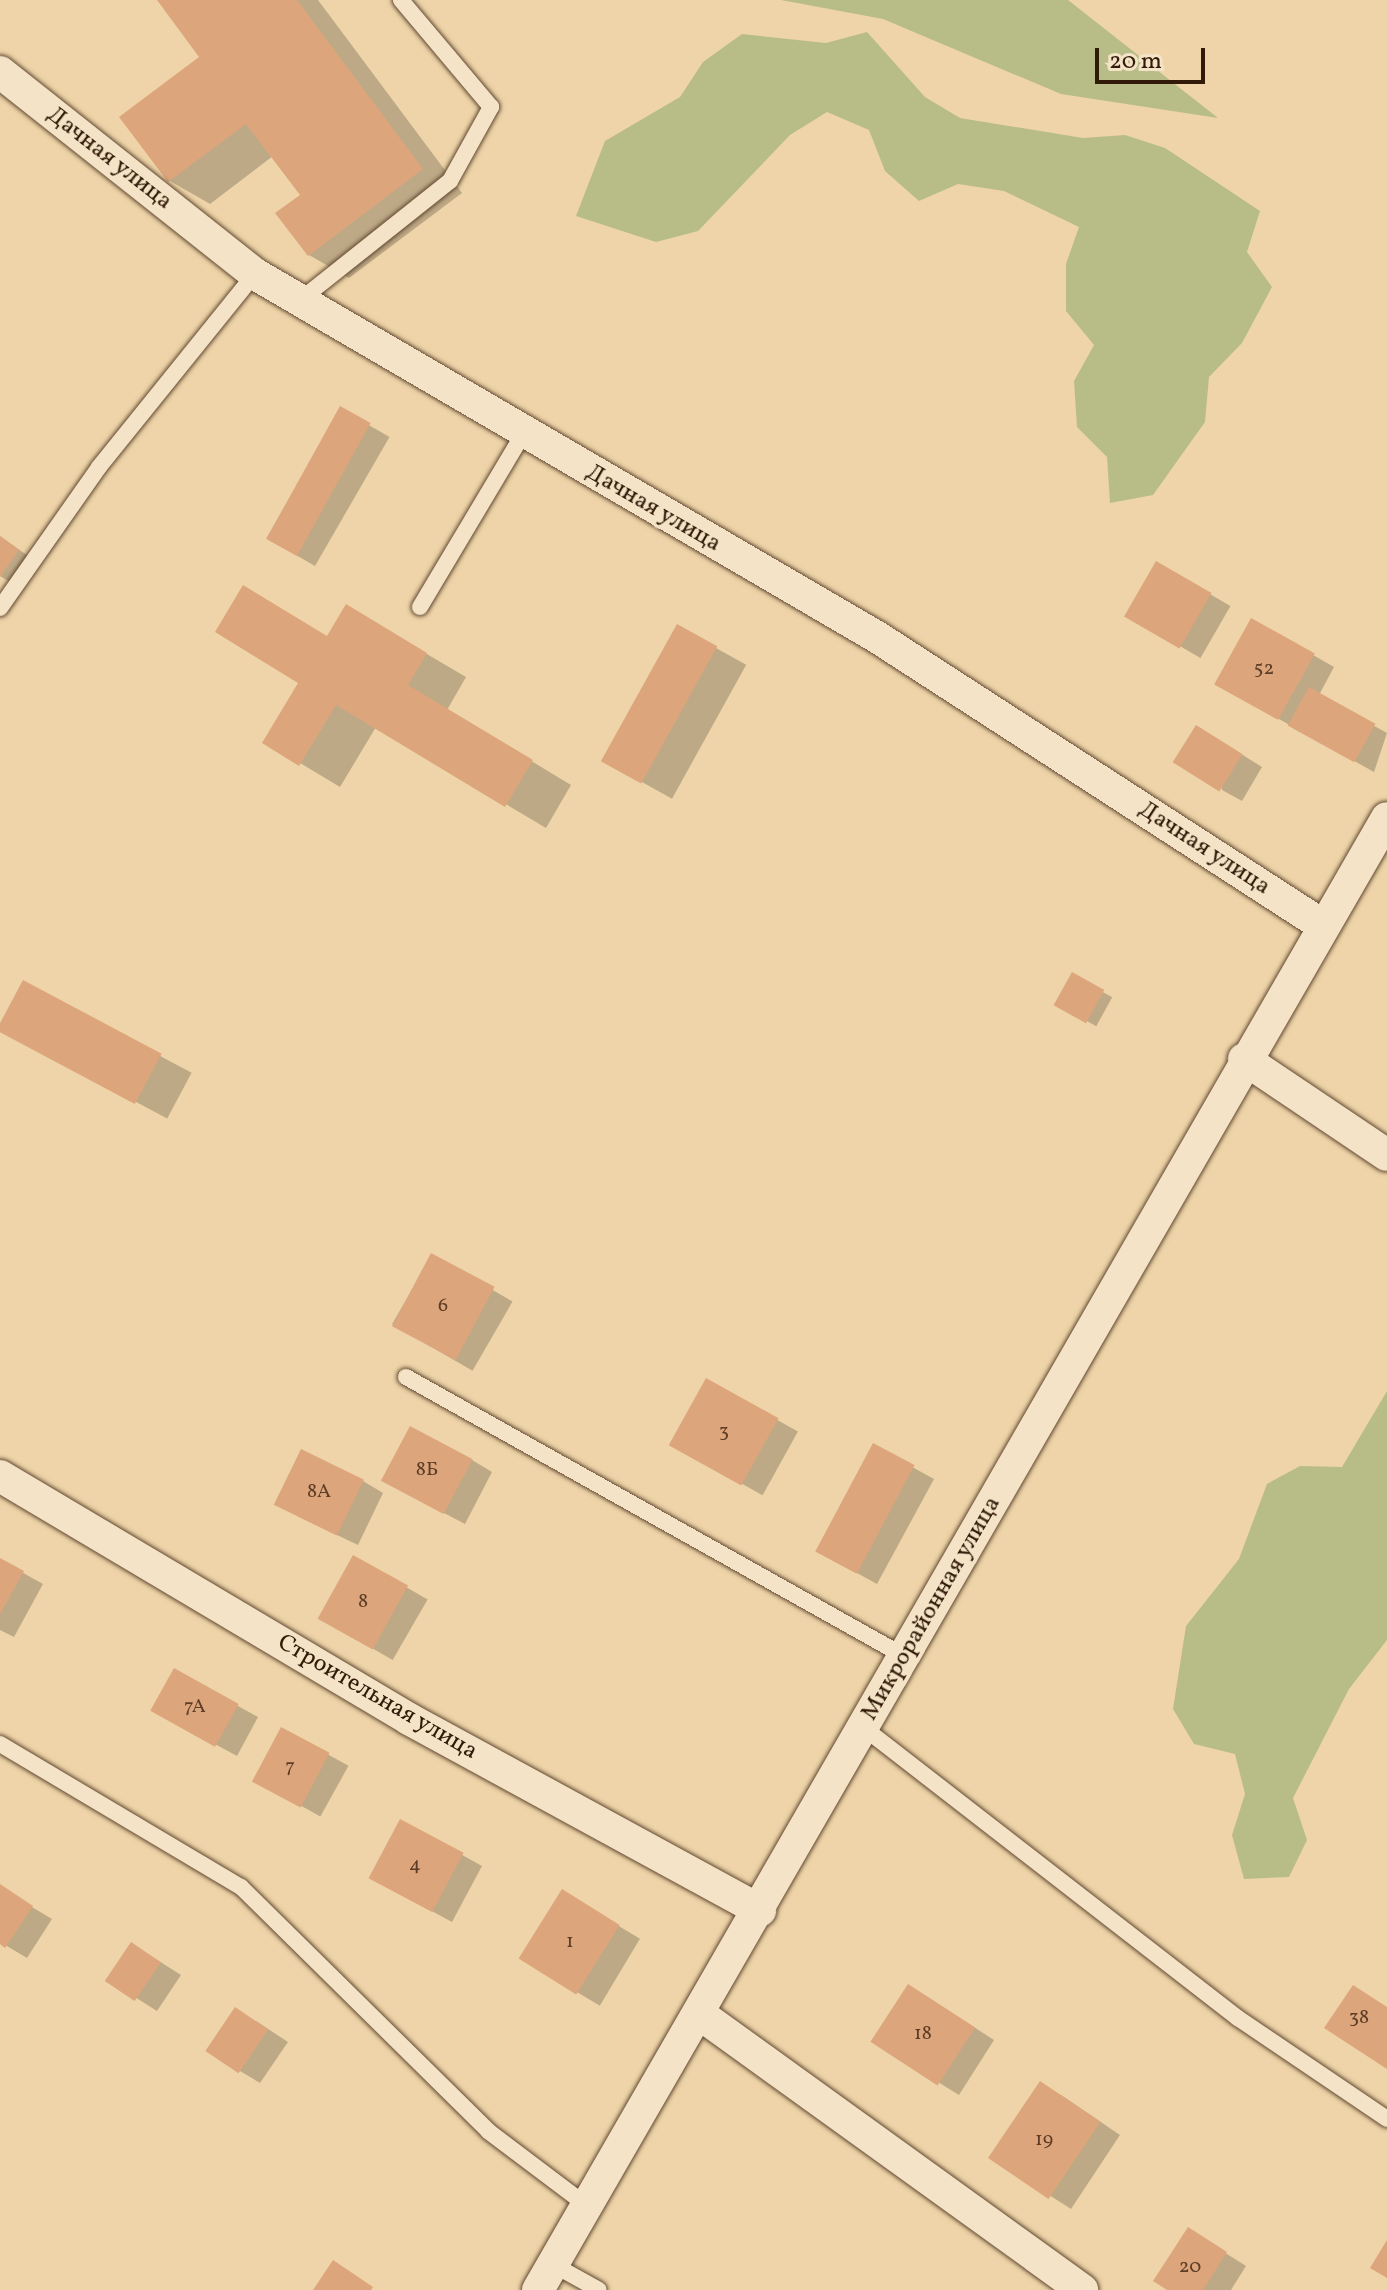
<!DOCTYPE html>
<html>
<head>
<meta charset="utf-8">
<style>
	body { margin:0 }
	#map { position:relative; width:1387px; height:2290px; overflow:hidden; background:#eed4a8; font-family:Vollkorn,serif }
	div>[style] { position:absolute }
	.green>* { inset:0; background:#b8bd88 }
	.shadow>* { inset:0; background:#0003; transform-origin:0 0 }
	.building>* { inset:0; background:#dda57c; transform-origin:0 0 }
	.roads { filter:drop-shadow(0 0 2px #614831) drop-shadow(0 0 2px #614831) }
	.service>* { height:16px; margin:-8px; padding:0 8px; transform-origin:8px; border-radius:8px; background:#f4e3c6 }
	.minor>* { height:32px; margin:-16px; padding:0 16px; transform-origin:16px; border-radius:16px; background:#f4e3c6 }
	span { translate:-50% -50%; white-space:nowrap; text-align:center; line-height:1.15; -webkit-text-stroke:7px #f4e3c6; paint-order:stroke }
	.number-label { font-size:20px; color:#5d3d26 }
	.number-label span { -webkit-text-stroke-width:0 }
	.street-label { font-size:24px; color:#321a09 }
	.scale { position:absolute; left:1095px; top:48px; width:110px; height:36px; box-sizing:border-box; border:4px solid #321a09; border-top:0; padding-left:10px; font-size:24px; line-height:28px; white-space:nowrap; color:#321a09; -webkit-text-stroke:6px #f4e3c6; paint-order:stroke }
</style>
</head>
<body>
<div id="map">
	<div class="green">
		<i style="clip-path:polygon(781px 0,1068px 0,1218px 118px,1061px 94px,883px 19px)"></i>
		<i style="clip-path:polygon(867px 32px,925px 97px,960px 118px,1083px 138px,1125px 135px,1165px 148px,1260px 211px,1247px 252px,1272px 287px,1242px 343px,1209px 377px,1205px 422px,1153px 495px,1110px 503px,1107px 457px,1077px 427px,1074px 381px,1094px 345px,1066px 311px,1066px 264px,1079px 227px,1004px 191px,958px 184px,919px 201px,885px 171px,869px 130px,827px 112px,790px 135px,698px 231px,656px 242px,576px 216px,605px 141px,680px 97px,703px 62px,742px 34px,826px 43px)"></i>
		<i style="clip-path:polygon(1387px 1391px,1387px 1640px,1349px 1689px,1293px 1798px,1307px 1840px,1289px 1877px,1244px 1879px,1232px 1835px,1245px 1794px,1235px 1754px,1194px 1744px,1173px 1709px,1186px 1626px,1239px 1559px,1267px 1484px,1300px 1466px,1342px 1467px)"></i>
	</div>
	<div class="shadow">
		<i style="clip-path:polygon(160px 0,318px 0,462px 193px,349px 278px,309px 255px,302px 195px,273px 156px,210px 204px,170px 181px,202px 57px)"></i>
		<i style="left:341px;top:409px;width:56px;height:149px;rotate:30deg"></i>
		<i style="clip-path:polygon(0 536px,38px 563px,20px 588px,0 576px)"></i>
		<i style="left:1156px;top:563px;width:86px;height:60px;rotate:30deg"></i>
		<i style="clip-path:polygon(1252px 620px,1334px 667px,1319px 695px,1387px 733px,1374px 772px,1216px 684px)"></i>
		<i style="left:678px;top:627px;width:78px;height:153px;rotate:29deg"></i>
		<i style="clip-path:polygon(386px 630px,466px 677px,447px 710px,571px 785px,546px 828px,376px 727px,340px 787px,265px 742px,328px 638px)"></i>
		<i style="clip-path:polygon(1217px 739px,1262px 767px,1242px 801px,1222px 790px)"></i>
		<i style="left:1072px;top:975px;width:46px;height:33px;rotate:29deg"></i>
		<i style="left:23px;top:983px;width:191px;height:52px;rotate:28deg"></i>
		<i style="left:432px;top:1255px;width:93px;height:80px;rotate:30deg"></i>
		<i style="left:707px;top:1381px;width:104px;height:73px;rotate:29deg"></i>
		<i style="clip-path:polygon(874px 1446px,934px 1479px,877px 1584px,837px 1562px)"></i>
		<i style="clip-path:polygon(472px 1460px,492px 1472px,465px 1524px,404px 1492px)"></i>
		<i style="clip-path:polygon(363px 1481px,383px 1493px,358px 1545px,297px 1516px)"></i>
		<i style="left:354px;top:1557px;width:85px;height:70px;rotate:30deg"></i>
		<i style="clip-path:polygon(0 1560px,43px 1584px,14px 1637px,0 1630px)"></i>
		<i style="clip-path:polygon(238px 1706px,258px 1717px,237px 1756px,174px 1722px)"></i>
		<i style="left:282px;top:1729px;width:76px;height:58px;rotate:29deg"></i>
		<i style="clip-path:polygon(401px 1821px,482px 1866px,452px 1922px,391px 1889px)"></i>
		<i style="clip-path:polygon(0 1888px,52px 1919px,27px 1958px,0 1942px)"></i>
		<i style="left:562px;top:1892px;width:91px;height:78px;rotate:31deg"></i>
		<i style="clip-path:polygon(151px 1956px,181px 1975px,157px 2011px,108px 1980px)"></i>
		<i style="clip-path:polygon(929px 1998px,994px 2040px,959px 2095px,873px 2042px)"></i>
		<i style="clip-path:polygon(256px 2021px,288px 2042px,260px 2083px,240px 2071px)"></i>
		<i style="clip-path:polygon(1061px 2095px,1120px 2135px,1071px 2209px,991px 2158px)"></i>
		<i style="clip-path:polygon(1208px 2242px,1246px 2266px,1231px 2290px,1170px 2290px)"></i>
	</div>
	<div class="building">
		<i style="clip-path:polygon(157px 0,297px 0,423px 169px,308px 256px,275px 213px,300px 195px,246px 124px,168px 182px,119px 117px,199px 57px)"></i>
		<i style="left:340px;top:406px;width:35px;height:152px;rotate:29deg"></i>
		<i style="clip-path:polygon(0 536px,19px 550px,0 577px)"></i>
		<i style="left:1156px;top:561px;width:64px;height:64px;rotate:30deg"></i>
		<i style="clip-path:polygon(243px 585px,327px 636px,346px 604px,427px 653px,408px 685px,533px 760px,505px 807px,336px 705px,299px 766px,262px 743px,298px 683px,215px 632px)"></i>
		<i style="left:1251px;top:618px;width:73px;height:76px;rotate:29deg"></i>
		<i style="left:677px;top:624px;width:46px;height:157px;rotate:29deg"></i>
		<i style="left:1309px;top:687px;width:76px;height:44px;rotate:29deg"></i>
		<i style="left:1196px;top:725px;width:55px;height:44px;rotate:32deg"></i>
		<i style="left:1072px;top:972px;width:37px;height:38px;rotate:29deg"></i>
		<i style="left:23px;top:980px;width:157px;height:57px;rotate:28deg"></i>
		<i style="left:431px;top:1253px;width:72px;height:83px;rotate:28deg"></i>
		<i style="left:706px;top:1378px;width:83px;height:77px;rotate:29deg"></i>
		<i style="left:410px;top:1426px;width:71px;height:62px;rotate:28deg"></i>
		<i style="left:873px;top:1443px;width:47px;height:123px;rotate:28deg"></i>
		<i style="left:301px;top:1449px;width:70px;height:62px;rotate:26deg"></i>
		<i style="left:353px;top:1555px;width:63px;height:73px;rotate:29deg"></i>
		<i style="clip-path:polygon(0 1558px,24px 1571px,0 1614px)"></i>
		<i style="left:174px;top:1668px;width:74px;height:49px;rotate:29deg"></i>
		<i style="left:281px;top:1727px;width:55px;height:62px;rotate:28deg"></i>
		<i style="left:400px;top:1819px;width:72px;height:67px;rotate:28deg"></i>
		<i style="clip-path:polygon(0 1884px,33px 1906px,5px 1948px,0 1944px)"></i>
		<i style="left:562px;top:1889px;width:68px;height:82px;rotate:32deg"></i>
		<i style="left:131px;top:1942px;width:36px;height:47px;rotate:34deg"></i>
		<i style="left:908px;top:1984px;width:80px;height:69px;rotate:33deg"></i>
		<i style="clip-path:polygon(1353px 1985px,1387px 2007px,1387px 2069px,1324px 2028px)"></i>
		<i style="left:235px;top:2007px;width:40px;height:53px;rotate:34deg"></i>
		<i style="left:1040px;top:2081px;width:73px;height:93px;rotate:34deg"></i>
		<i style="clip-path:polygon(1188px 2227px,1227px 2252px,1203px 2290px,1167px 2290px,1153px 2281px)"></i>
		<i style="clip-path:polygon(1387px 2240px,1387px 2278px,1370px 2268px)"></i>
		<i style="clip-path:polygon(333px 2260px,373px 2287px,371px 2290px,313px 2290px)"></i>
	</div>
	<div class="roads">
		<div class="service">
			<i style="left:299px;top:301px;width:193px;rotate:-38.5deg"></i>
			<i style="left:450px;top:181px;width:85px;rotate:-61deg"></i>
			<i style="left:491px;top:107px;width:140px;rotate:-130.1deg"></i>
			<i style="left:420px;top:607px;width:201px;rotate:-59.2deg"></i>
			<i style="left:0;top:608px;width:172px;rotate:-54.9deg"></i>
			<i style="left:99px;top:467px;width:248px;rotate:-51.1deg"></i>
			<i style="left:406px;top:1377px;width:571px;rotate:29.26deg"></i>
			<i style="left:864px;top:1728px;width:473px;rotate:37.8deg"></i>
			<i style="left:1238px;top:2018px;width:180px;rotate:34.1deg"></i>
			<i style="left:0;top:1744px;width:280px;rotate:30.7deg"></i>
			<i style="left:241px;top:1887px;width:347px;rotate:44.6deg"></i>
			<i style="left:488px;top:2131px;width:126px;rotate:37deg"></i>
			<i style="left:554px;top:2265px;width:51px;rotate:29.1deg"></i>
		</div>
		<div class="minor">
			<i style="left:0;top:72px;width:325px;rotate:38.4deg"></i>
			<i style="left:255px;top:274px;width:720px;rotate:30.27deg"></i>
			<i style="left:877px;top:637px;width:530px;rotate:32.91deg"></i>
			<i style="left:1244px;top:1059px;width:172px;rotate:33.9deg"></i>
			<i style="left:0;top:1476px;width:476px;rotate:30.7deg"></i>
			<i style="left:409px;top:1719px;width:400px;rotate:28.6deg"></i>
			<i style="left:701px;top:2015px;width:470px;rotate:35.8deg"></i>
			<i style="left:538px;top:2290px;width:1699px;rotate:-60.03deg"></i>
		</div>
	</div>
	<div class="number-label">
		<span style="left:1264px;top:669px">52</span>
		<span style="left:443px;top:1306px">6</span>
		<span style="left:724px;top:1432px">3</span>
		<span style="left:427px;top:1470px">8Б</span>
		<span style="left:319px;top:1492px">8А</span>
		<span style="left:363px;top:1602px">8</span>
		<span style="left:195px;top:1707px">7А</span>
		<span style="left:290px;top:1767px">7</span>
		<span style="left:415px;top:1865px">4</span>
		<span style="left:570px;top:1942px">1</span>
		<span style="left:1359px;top:2018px">38</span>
		<span style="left:923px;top:2034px">18</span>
		<span style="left:1044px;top:2140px">19</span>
		<span style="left:1190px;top:2267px">20</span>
	</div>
	<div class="street-label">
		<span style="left:109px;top:159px;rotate:38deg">Дачная улица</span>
		<span style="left:653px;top:509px;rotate:30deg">Дачная улица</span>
		<span style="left:1204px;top:849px;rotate:33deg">Дачная улица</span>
		<span style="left:932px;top:1609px;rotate:-60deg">Микрорайонная улица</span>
		<span style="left:377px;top:1698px;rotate:30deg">Строительная улица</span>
	</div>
	<div class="scale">20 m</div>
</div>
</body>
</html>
